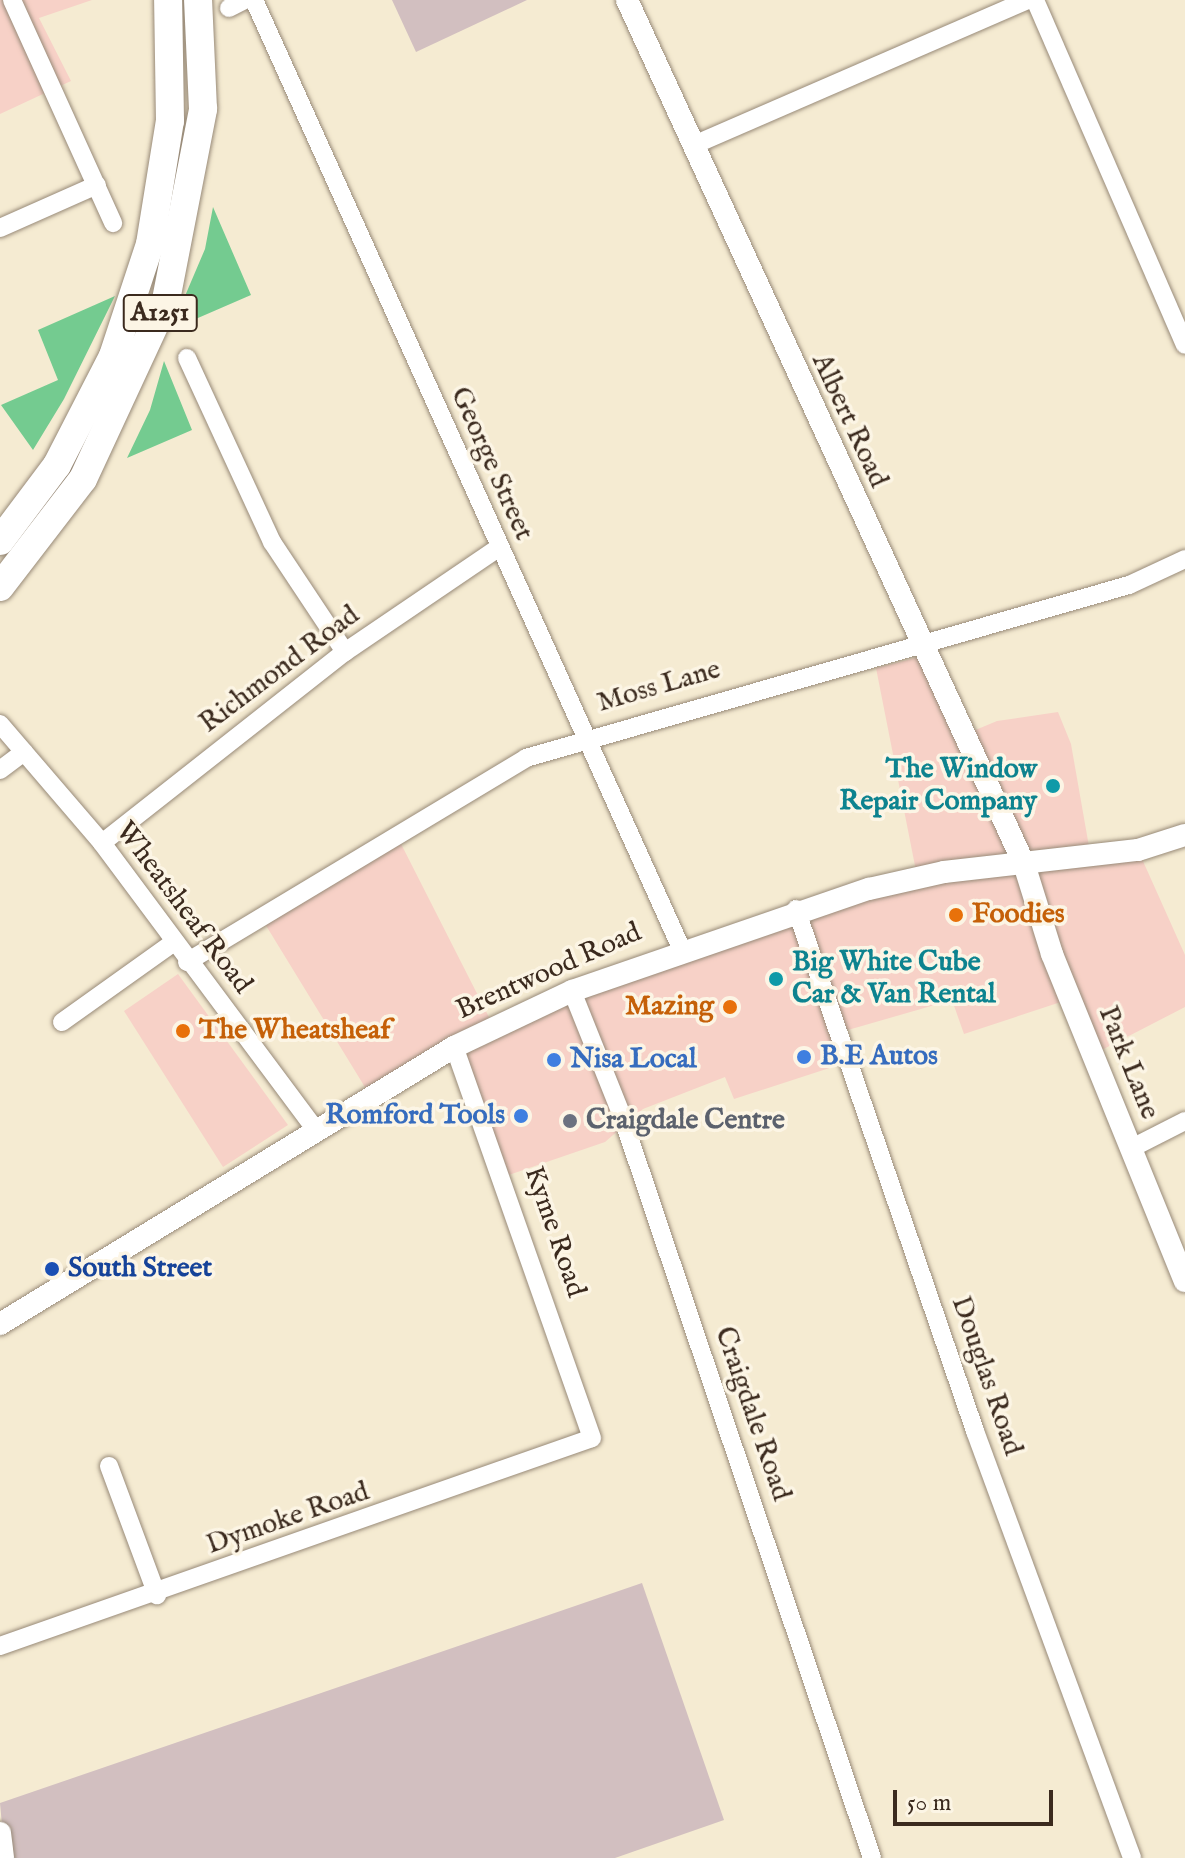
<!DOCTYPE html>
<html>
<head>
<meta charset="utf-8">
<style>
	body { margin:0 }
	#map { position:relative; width:1185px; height:1858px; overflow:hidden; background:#f5ebd2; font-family:"IM FELL English",serif }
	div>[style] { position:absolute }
	.built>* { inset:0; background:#f7d1c7 }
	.industrial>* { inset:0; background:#d2bfc0 }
	.green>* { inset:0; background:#74cb90 }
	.roads { filter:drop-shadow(0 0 2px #988a78) drop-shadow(0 0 2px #988a78) }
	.minor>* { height:18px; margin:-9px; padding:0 9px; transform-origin:9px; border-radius:9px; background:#fff }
	.tertiary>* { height:22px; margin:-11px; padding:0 11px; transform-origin:11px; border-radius:11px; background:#fff }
	.primary>* { height:28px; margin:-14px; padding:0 14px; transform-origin:14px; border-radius:14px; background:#fff }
	.dots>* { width:22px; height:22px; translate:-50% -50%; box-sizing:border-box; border:4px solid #fcf5e5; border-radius:50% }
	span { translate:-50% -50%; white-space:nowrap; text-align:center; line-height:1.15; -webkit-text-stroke:7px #fcf5e5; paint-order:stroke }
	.shield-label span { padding:2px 6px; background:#fcf5e5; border:2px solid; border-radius:6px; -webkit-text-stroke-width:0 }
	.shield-label { font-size:26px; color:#3b2a1e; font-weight:700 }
	.street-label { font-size:28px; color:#3b2a1e }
	.culture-label { font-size:28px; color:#0d838f; font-weight:700 }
	.right { translate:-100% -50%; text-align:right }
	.left { translate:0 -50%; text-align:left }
	.food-label { font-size:28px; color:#c56008; font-weight:700 }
	.shop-label { font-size:28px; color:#366cbe; font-weight:700 }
	.worship-label { font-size:28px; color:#5b616d; font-weight:700 }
	.transit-label { font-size:28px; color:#164399; font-weight:700 }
	.scale { position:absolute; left:893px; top:1790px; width:160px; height:36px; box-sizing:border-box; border:4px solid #3b2a1e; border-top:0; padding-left:10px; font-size:24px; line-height:28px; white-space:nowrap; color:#3b2a1e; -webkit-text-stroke:6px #fcf5e5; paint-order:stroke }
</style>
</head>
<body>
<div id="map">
	<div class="built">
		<i style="clip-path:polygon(0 0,92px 0,39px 18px,71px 81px,0 114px)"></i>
		<i style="clip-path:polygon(923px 656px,961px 736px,997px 721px,1058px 712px,1071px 744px,1091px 858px,1138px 850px,1185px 955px,1185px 1007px,1092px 1055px,1070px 999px,964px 1034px,952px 1000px,841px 1032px,851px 1061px,734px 1099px,725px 1077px,643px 1109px,605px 1142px,506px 1176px,454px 1048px,371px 1097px,262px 919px,396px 834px,494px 1027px,917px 876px,876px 668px)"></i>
		<i style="clip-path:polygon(178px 974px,288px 1125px,223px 1167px,124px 1011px)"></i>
	</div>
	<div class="industrial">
		<i style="clip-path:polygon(392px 0,527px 0,416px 52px)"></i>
		<i style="clip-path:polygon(642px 1583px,724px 1820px,615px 1858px,5px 1858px,0 1803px)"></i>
	</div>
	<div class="green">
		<i style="clip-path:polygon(213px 207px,251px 295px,191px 321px,182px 303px,205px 249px)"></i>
		<i style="clip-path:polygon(115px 296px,64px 399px,33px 450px,1px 405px,58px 380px,38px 330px)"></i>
		<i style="clip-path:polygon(164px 361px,192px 430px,127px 458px,150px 410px)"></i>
	</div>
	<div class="roads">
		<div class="minor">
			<i style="left:12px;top:0;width:245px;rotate:65.6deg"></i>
			<i style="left:254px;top:0;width:1040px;rotate:65.75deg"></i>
			<i style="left:1035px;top:0;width:376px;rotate:66.5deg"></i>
			<i style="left:229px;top:8px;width:18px;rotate:-27deg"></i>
			<i style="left:694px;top:145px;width:363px;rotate:-23.5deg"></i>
			<i style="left:0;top:228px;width:106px;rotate:-23.9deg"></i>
			<i style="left:187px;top:358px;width:203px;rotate:65.2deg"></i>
			<i style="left:272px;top:542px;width:132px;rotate:56.4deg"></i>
			<i style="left:0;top:724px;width:157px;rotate:49.4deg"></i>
			<i style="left:102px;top:843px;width:358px;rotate:53.3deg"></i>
			<i style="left:0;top:770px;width:30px;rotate:-37deg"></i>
			<i style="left:102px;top:843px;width:309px;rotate:-38.2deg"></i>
			<i style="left:345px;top:652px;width:185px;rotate:-34.2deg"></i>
			<i style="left:796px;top:909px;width:552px;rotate:71.07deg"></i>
			<i style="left:975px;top:1431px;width:455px;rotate:69.8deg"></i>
			<i style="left:187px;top:962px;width:396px;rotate:-31deg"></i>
			<i style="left:526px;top:758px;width:627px;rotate:-16.01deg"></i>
			<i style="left:1129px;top:585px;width:62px;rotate:-24.9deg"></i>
			<i style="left:572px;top:991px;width:135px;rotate:68.2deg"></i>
			<i style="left:622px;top:1116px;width:783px;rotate:71.38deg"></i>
			<i style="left:62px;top:1022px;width:138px;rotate:-35.5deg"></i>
			<i style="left:1130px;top:1149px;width:62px;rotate:-27deg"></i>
			<i style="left:109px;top:1466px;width:138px;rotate:69.6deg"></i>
			<i style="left:0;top:1646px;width:627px;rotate:-19.36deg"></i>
			<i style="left:592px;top:1438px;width:415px;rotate:-109.4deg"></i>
		</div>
		<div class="tertiary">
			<i style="left:627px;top:0;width:951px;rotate:65.32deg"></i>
			<i style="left:1024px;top:864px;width:94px;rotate:72.7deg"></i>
			<i style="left:1052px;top:954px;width:353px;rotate:67.9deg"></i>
			<i style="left:0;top:1324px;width:532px;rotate:-31.39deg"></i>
			<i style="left:454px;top:1047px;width:131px;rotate:-25.4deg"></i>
			<i style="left:572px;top:991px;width:314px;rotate:-19deg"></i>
			<i style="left:869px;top:889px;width:77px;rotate:-12.8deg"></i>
			<i style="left:944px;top:872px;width:195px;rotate:-6.5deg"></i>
			<i style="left:1138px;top:850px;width:49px;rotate:-17.7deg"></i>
			<i style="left:0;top:1833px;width:25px;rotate:83deg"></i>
		</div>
		<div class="primary">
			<i style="left:0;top:541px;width:95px;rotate:-53.1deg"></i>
			<i style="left:57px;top:465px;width:123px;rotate:-62.8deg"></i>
			<i style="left:113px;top:356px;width:118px;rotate:-71.7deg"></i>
			<i style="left:150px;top:244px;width:125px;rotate:-80.8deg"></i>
			<i style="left:170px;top:121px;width:121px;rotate:-90.9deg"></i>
			<i style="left:0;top:587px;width:136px;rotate:-52.5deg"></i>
			<i style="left:83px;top:479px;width:197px;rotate:-65.1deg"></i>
			<i style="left:166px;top:300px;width:195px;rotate:-79deg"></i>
			<i style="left:203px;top:109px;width:109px;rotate:-92.6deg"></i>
		</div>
	</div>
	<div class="dots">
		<i style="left:1053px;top:786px;background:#0f9aa8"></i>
		<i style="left:956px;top:915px;background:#e8710a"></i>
		<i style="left:776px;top:979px;background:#0f9aa8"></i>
		<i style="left:730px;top:1007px;background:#e8710a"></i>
		<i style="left:183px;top:1031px;background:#e8710a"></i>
		<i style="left:804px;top:1057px;background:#3f7fe0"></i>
		<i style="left:554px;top:1060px;background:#3f7fe0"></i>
		<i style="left:521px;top:1116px;background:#3f7fe0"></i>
		<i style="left:570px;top:1121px;background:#6b7280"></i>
		<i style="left:52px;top:1269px;background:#1a4fb4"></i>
	</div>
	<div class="shield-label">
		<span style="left:160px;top:313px">A1251</span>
	</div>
	<div class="street-label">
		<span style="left:849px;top:421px;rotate:65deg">Albert Road</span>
		<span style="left:491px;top:464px;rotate:66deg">George Street</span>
		<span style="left:280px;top:670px;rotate:-37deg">Richmond Road</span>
		<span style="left:659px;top:687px;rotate:-16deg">Moss Lane</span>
		<span style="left:183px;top:908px;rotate:53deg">Wheatsheaf Road</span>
		<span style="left:549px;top:972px;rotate:-24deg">Brentwood Road</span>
		<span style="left:1128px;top:1063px;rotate:68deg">Park Lane</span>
		<span style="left:554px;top:1232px;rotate:71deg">Kyme Road</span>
		<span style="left:986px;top:1376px;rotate:71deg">Douglas Road</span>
		<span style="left:752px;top:1414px;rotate:71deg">Craigdale Road</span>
		<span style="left:288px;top:1519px;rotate:-19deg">Dymoke Road</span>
	</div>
	<div class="culture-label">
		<span class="right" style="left:1037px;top:786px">The Window<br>Repair Company</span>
		<span class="left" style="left:792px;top:979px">Big White Cube<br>Car &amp; Van Rental</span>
	</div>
	<div class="food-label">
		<span class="left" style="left:972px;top:915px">Foodies</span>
		<span class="right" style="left:714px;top:1007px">Mazing</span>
		<span class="left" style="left:199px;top:1031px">The Wheatsheaf</span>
	</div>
	<div class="shop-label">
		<span class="left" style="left:820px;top:1057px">B.E Autos</span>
		<span class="left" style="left:570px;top:1060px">Nisa Local</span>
		<span class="right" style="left:505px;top:1116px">Romford Tools</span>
	</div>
	<div class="worship-label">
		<span class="left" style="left:586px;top:1121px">Craigdale Centre</span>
	</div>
	<div class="transit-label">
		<span class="left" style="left:68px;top:1269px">South Street</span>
	</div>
	<div class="scale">50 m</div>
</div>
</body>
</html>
